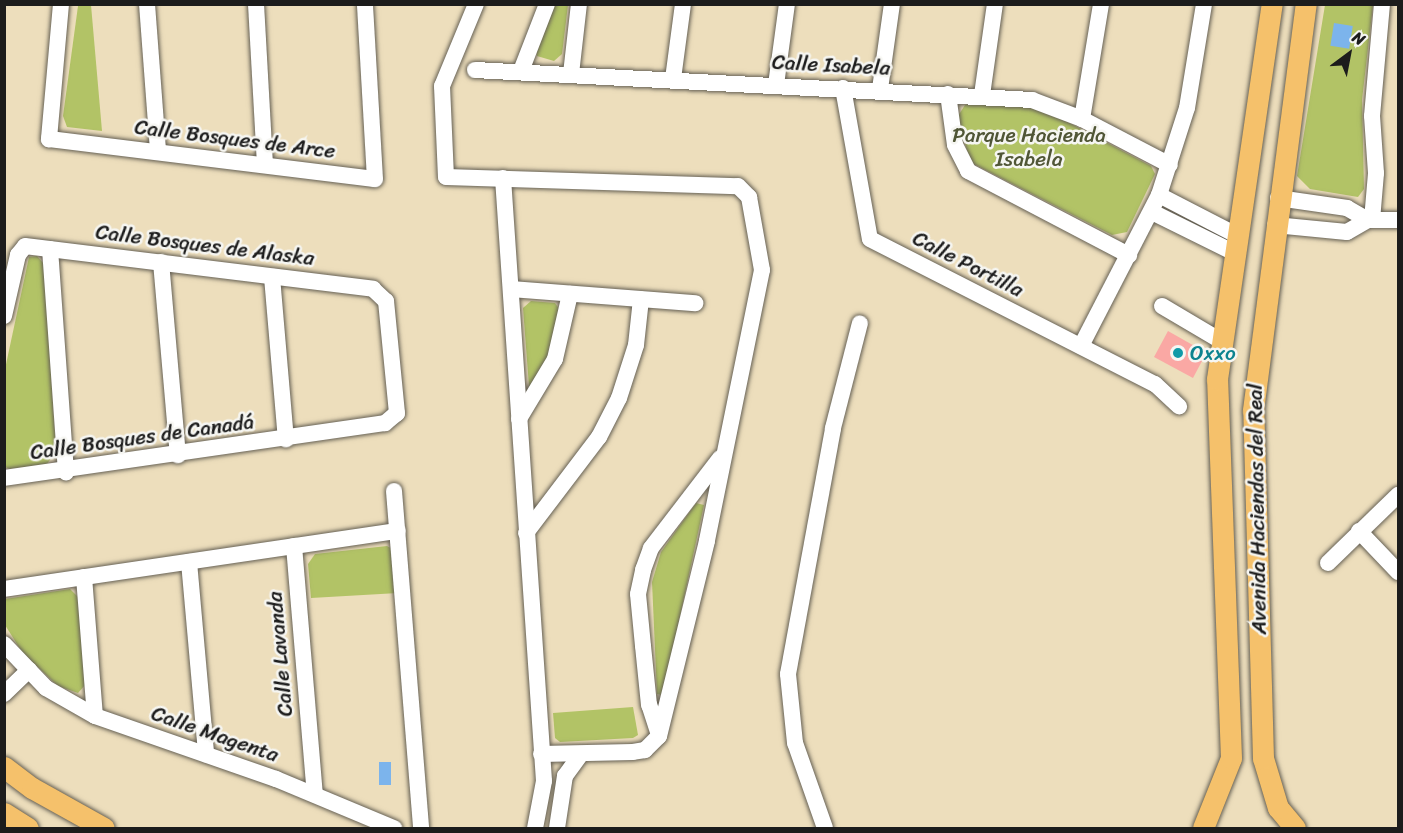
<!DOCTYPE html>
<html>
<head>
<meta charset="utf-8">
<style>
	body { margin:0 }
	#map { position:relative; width:1403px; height:833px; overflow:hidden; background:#eddebc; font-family:Sriracha,sans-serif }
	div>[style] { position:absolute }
	.green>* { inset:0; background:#b2c366 }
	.water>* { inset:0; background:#7cb4ec; transform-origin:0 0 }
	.building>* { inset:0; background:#faa8a4 }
	.roads { filter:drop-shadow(0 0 2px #656054) drop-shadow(0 0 2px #656054) }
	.minor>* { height:16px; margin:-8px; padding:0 8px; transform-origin:8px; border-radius:8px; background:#fff }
	.major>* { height:21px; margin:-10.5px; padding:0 10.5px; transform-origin:10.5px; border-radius:10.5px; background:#f5c16b }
	.dots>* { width:16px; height:16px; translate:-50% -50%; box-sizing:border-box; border:3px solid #f6f6f2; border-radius:50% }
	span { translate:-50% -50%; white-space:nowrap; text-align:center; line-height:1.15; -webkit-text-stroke:5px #f6f6f2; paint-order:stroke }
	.street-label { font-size:21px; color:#1c1c1c }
	.park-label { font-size:21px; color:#505636 }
	.culture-label { font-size:21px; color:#0d838f }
	.left { translate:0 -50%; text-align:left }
	.frame { position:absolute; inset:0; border:6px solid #1c1c1c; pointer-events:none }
	.north { position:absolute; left:1319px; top:24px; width:60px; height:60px; -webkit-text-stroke:4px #f6f6f2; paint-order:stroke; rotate:32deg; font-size:16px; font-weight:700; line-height:24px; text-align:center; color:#1c1c1c }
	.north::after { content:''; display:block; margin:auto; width:21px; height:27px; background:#1c1c1c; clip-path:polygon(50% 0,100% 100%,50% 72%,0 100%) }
</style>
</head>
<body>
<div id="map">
	<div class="green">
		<i style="clip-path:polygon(91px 5px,102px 131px,67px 127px,63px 116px,78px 6px)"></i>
		<i style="clip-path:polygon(553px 5px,568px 5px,562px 54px,554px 61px,537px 56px,536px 46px)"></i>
		<i style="clip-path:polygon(1325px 5px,1373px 5px,1362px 100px,1364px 189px,1358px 197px,1310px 189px,1297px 176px)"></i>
		<i style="clip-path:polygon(982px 102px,1043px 109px,1151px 166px,1155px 174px,1127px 232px,1112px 235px,970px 162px,958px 116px,965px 105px)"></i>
		<i style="clip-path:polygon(37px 256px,44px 264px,56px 451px,47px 464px,10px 469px,5px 467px,5px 369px,29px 257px)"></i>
		<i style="clip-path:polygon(531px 301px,555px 303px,560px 310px,554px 346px,536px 386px,529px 386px,523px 308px)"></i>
		<i style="clip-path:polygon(696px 503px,704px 505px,663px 695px,657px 694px,652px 582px,661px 552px)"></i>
		<i style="clip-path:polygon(387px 546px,394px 550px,398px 593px,311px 598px,308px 564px,315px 554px)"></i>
		<i style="clip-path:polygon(70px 589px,82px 601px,86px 684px,78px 693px,58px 686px,22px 652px,5px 625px,5px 599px)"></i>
		<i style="clip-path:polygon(633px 707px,638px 735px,633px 738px,560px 742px,555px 738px,553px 713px)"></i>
	</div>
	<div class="water">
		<i style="left:1334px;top:23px;width:19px;height:23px;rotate:9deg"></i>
		<i style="left:379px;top:762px;width:12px;height:23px"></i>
	</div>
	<div class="building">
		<i style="clip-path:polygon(1168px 331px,1198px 348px,1202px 361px,1193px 378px,1154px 357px)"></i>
	</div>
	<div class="roads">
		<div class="minor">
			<i style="left:61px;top:4px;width:136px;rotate:95.1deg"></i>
			<i style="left:49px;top:139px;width:328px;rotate:7deg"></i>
			<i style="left:375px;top:179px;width:175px;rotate:-93.3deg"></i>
			<i style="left:147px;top:4px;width:148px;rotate:85.7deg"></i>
			<i style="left:256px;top:4px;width:159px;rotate:86.8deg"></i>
			<i style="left:476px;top:4px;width:89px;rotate:112.5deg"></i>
			<i style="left:442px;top:86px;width:91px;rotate:87.5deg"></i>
			<i style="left:446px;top:177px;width:292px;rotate:1.8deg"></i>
			<i style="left:738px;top:186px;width:16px;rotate:45deg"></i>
			<i style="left:749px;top:197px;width:74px;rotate:79.9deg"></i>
			<i style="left:762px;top:270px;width:277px;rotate:101.5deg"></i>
			<i style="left:707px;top:541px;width:201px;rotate:103.8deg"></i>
			<i style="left:659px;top:736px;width:20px;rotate:135deg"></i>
			<i style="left:645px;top:750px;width:12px;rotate:171deg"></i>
			<i style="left:633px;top:752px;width:92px;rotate:178.8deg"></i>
			<i style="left:475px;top:70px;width:558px;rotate:3.08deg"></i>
			<i style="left:1032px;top:100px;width:53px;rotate:20.8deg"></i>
			<i style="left:1082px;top:119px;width:99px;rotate:27.6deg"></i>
			<i style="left:521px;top:71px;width:72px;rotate:-68.8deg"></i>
			<i style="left:571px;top:74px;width:70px;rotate:-83.5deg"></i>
			<i style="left:673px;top:79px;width:76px;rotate:-82.4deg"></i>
			<i style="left:776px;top:85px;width:82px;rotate:-82.3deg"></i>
			<i style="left:843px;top:88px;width:153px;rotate:79.9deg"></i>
			<i style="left:870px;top:239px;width:320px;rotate:27deg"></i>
			<i style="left:1155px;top:384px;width:33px;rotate:43deg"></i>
			<i style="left:880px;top:89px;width:86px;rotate:-82deg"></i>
			<i style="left:948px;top:94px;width:51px;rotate:82.2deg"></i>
			<i style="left:955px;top:145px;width:29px;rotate:63deg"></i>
			<i style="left:968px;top:171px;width:182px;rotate:27.6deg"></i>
			<i style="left:982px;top:95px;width:92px;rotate:-81.9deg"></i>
			<i style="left:1082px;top:119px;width:117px;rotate:-80.6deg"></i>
			<i style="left:503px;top:178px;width:604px;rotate:86.11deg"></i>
			<i style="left:544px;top:781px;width:48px;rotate:100.8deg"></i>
			<i style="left:1159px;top:195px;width:89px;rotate:27.4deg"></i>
			<i style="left:1278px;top:198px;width:70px;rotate:8.2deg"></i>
			<i style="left:1347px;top:208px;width:24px;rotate:30deg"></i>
			<i style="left:1152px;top:212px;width:93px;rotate:26.3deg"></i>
			<i style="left:1372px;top:220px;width:47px;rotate:-85.1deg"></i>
			<i style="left:1376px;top:173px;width:57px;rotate:-94deg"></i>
			<i style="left:1372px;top:116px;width:112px;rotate:-84.9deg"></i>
			<i style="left:1275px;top:225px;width:72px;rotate:5.6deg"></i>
			<i style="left:1347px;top:232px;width:24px;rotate:-30deg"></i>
			<i style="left:1368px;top:220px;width:30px"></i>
			<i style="left:50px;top:249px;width:224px;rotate:85.9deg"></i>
			<i style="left:161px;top:262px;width:194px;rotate:85deg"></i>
			<i style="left:272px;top:277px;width:163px;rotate:85.1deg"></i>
			<i style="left:511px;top:289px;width:185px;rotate:4.4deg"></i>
			<i style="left:1162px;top:306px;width:69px;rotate:30.7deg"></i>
			<i style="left:4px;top:316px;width:63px;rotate:-77.1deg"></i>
			<i style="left:18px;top:255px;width:11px;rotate:-52deg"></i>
			<i style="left:25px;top:246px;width:351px;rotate:7deg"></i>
			<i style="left:373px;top:289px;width:18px;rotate:43deg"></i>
			<i style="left:386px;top:301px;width:113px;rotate:84.4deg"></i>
			<i style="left:397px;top:413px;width:16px;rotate:140deg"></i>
			<i style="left:385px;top:423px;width:385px;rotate:171.8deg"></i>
			<i style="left:1081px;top:346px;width:170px;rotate:-62.7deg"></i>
			<i style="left:1159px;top:195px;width:91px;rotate:-72.2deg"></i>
			<i style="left:1187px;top:108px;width:105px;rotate:-80.7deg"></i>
			<i style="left:519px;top:419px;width:70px;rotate:-59deg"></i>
			<i style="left:555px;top:359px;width:67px;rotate:-77deg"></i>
			<i style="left:394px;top:491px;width:338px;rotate:85.4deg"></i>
			<i style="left:1359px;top:531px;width:57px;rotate:46.4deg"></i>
			<i style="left:526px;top:533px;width:121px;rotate:-52.8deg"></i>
			<i style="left:599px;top:437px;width:44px;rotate:-62.9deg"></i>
			<i style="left:619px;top:398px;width:56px;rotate:-72.2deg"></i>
			<i style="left:636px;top:345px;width:46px;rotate:-83.8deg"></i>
			<i style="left:294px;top:546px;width:249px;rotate:85.2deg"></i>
			<i style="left:189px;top:562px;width:193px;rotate:84.9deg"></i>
			<i style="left:1328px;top:563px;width:98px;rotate:-44.2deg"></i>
			<i style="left:84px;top:577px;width:139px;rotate:85.5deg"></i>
			<i style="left:4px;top:589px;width:398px;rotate:-8.4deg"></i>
			<i style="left:4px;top:644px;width:61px;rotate:46.3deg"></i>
			<i style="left:46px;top:688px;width:56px;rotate:29.7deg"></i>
			<i style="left:95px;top:716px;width:192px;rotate:19.2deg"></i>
			<i style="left:276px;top:779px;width:128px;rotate:22.6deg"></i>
			<i style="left:4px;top:694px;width:35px;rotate:-44deg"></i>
			<i style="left:659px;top:735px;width:32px;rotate:-108deg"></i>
			<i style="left:649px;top:705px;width:59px;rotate:-95.8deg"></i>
			<i style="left:643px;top:646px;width:52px;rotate:-95.5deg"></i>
			<i style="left:638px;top:594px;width:25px;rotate:-78deg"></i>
			<i style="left:643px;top:570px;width:23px;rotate:-70deg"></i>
			<i style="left:651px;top:548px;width:113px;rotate:-52.5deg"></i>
			<i style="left:557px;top:828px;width:53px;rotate:-81.3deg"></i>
			<i style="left:565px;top:776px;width:26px;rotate:-54deg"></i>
			<i style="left:825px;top:828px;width:90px;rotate:-109.4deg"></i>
			<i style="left:795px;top:743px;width:69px;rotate:-95.8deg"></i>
			<i style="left:788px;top:674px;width:250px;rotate:-79.6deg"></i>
			<i style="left:833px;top:428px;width:108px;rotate:-75.6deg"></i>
		</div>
		<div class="major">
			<i style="left:4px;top:767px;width:35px;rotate:37deg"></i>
			<i style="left:32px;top:788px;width:82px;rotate:29.1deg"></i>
			<i style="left:4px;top:813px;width:28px;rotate:32deg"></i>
			<i style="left:1203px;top:828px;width:75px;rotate:-68.2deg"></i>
			<i style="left:1231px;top:758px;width:379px;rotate:-92.1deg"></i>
			<i style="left:1217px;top:379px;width:379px;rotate:-81.7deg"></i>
			<i style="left:1295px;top:828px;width:26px;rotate:-130deg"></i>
			<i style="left:1278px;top:808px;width:52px;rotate:-106.7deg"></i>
			<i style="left:1263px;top:758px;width:348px;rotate:-91.6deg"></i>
			<i style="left:1253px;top:410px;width:409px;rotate:-82.6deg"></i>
		</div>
	</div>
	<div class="dots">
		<i style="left:1178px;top:353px;background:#0f9aa8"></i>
	</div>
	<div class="street-label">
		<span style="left:831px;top:65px;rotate:3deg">Calle Isabela</span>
		<span style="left:235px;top:139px;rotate:7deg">Calle Bosques de Arce</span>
		<span style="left:205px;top:245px;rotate:7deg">Calle Bosques de Alaska</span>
		<span style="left:968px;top:264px;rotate:27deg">Calle Portilla</span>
		<span style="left:142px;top:437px;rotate:-8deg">Calle Bosques de Canadá</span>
		<span style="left:1257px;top:509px;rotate:-91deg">Avenida Haciendas del Real</span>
		<span style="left:280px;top:654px;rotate:-95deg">Calle Lavanda</span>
		<span style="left:215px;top:734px;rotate:19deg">Calle Magenta</span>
	</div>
	<div class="park-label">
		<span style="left:1029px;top:147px">Parque Hacienda<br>Isabela</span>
	</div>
	<div class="culture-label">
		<span class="left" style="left:1190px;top:353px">Oxxo</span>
	</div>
	<div class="frame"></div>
	<div class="north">N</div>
</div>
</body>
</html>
